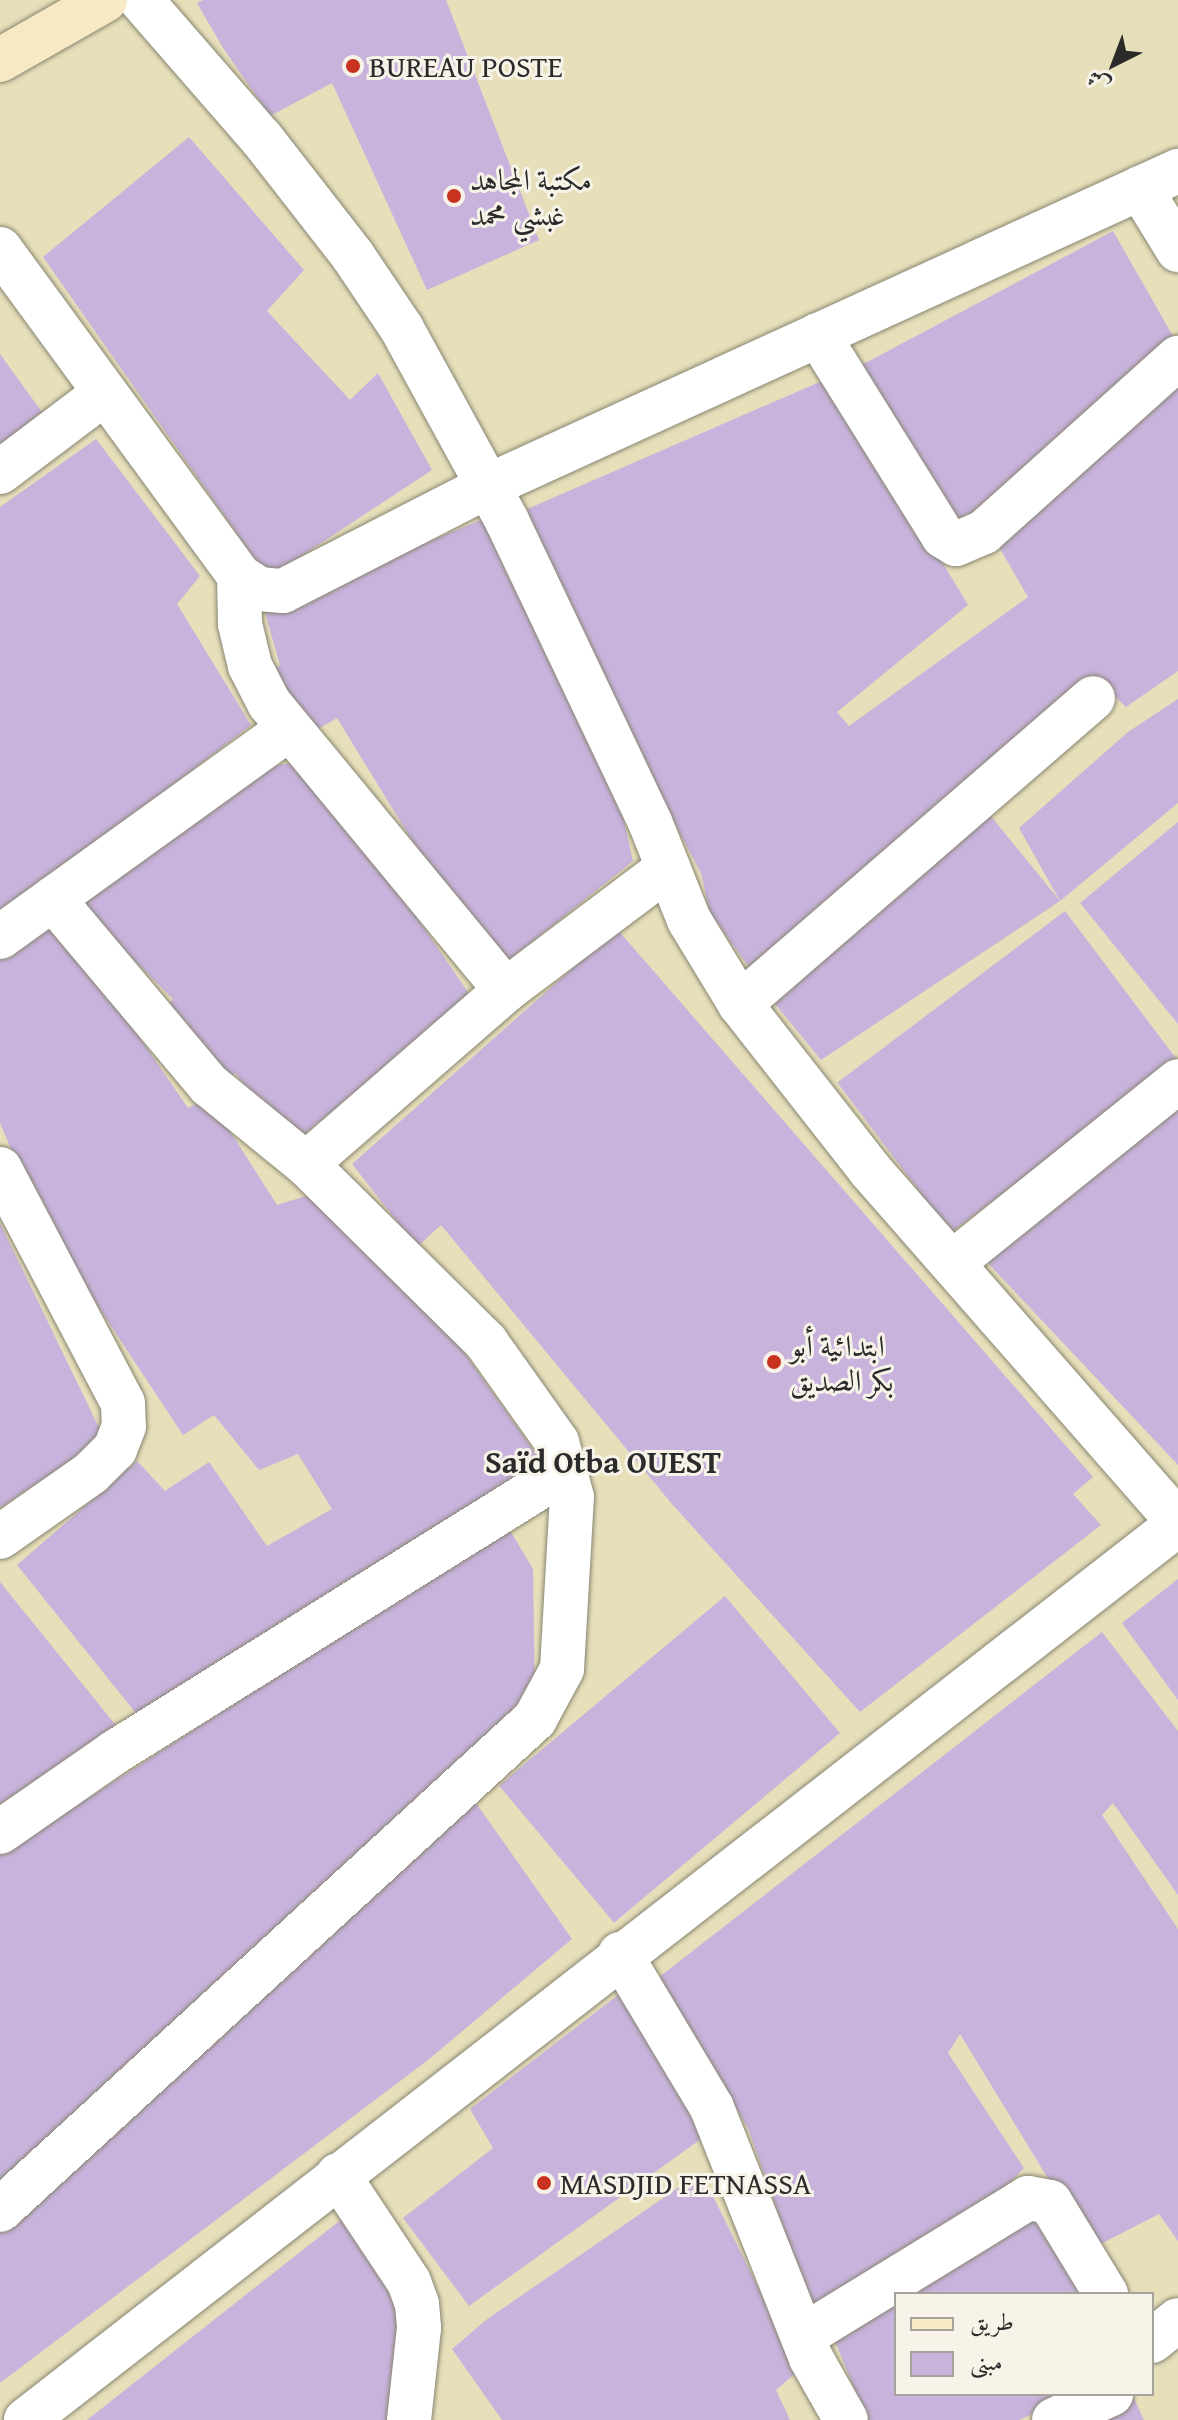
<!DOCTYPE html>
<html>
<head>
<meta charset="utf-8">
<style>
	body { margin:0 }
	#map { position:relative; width:1178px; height:2420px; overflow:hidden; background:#e6dfba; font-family:"Gentium Book Plus",Amiri,serif }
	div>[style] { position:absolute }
	.building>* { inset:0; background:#c8b3dd; transform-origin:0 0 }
	.roads { filter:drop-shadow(0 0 2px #888572) drop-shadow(0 0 2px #888572) }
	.street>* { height:44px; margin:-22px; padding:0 22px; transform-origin:22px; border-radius:22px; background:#fff }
	.secondary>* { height:44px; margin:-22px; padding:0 22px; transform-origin:22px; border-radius:22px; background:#f7e9c3 }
	.dots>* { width:22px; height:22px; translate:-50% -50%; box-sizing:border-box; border:4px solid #f7f3e8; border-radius:50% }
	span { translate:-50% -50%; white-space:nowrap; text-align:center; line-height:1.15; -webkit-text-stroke:6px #f7f3e8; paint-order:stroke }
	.poi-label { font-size:30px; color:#2b2b2b }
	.left { translate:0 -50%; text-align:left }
	.neighbourhood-label { font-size:32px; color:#2b2b2b; font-weight:700 }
	.legend { position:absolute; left:894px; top:2292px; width:260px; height:104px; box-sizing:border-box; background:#f7f3e8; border:2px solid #a5a39c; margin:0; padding:10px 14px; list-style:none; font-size:24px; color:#2b2b2b }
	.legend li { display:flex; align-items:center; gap:16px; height:40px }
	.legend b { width:40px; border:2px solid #a5a39c }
	.north { position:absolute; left:1074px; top:24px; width:80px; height:80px; -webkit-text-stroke:6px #f7f3e8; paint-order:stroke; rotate:222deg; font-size:22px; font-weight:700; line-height:32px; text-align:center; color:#2b2b2b }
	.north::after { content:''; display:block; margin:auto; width:28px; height:36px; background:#2b2b2b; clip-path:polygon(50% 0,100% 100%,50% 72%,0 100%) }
</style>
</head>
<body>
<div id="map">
	<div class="building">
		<i style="clip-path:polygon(203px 0,446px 0,539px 240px,427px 290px,332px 83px,270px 116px,223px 48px,197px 3px)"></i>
		<i style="clip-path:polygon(189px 137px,304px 270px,267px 311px,350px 400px,378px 373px,432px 470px,268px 578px,43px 257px)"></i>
		<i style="clip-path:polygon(1113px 231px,1178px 345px,949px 531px,856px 368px)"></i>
		<i style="clip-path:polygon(0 354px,42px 412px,0 445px)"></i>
		<i style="clip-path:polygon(1178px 368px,1178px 671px,1126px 707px,1093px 675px,753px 973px,710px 913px,701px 873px,622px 725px,525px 510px,831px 377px,968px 605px,837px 712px,849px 726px,1028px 597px,995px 540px)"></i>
		<i style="clip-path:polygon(96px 439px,200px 576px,177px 604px,251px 725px,0 917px,0 507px)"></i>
		<i style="clip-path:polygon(486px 518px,616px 785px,633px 861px,493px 973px,337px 718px,299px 740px,267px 675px,280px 665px,264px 609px)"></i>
		<i style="clip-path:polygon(1178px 699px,1178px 803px,1060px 901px,1019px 828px,1128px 732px)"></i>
		<i style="clip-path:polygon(299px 762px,370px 849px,472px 998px,293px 1143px,235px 1073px,227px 1080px,162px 1011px,173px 999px,77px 904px,264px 767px)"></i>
		<i style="clip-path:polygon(990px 815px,1060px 901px,821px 1060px,767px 994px)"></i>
		<i style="clip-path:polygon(1178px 822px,1178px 1024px,1080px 903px)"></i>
		<i style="left:1065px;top:911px;width:188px;height:285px;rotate:53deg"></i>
		<i style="clip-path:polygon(56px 916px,188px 1108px,209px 1098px,277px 1205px,309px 1195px,390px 1248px,544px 1465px,139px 1717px,17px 1565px,137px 1461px,165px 1491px,209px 1462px,267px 1546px,332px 1509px,298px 1454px,259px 1470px,214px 1415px,183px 1435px,41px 1220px,0 1123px,0 960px)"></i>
		<i style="clip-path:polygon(617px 929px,1093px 1477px,1073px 1494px,1101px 1525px,860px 1712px,672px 1504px,441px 1225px,417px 1247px,352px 1164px)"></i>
		<i style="clip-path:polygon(1178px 1106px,1178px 1465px,985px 1260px)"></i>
		<i style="clip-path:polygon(0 1223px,104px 1438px,0 1508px)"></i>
		<i style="clip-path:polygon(508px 1527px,533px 1569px,535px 1696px,0 2189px,0 1855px)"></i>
		<i style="clip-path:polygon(1178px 1579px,1178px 1700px,1122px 1623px)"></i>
		<i style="clip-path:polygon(0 1582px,118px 1728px,0 1804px)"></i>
		<i style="left:725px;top:1596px;width:179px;height:295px;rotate:50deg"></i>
		<i style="clip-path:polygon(1102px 1632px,1178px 1731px,1178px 1895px,1113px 1803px,1102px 1815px,1178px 1929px,1178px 2241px,1159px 2214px,1091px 2249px,960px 2034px,948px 2053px,1024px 2168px,988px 2205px,811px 2306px,748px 2128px,658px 1978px)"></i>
		<i style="clip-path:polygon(471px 1796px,572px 1939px,428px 2060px,0 2383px,0 2229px)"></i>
		<i style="clip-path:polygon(622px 1992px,712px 2131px,469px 2306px,403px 2218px,493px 2148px,470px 2109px)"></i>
		<i style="clip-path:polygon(701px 2172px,799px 2370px,776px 2390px,790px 2420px,502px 2420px,452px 2349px,486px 2320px)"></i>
		<i style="clip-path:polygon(1033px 2218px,1082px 2294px,905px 2294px)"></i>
		<i style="clip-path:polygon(342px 2219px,405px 2312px,394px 2420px,87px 2420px)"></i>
		<i style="clip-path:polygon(896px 2299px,896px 2394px,1075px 2394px,1019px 2420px,867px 2420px,833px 2336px)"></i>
		<i style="clip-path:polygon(1132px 2394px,1144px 2420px,1104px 2420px)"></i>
	</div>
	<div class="roads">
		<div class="street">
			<i style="left:141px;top:0;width:184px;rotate:49deg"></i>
			<i style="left:262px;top:139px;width:148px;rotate:52.1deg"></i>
			<i style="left:353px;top:256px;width:88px;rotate:56.1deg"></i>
			<i style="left:402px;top:329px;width:219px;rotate:61.3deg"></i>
			<i style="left:507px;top:521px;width:333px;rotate:64.6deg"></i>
			<i style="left:650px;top:822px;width:105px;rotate:68.3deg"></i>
			<i style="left:689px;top:920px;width:98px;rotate:58.7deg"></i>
			<i style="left:740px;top:1004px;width:211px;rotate:51.9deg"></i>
			<i style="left:870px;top:1170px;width:468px;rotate:48.8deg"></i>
			<i style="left:1140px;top:188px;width:73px;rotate:58.5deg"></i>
			<i style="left:0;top:249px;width:405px;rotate:53.8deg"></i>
			<i style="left:239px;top:576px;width:24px;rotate:33deg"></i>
			<i style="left:259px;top:589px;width:24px;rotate:5deg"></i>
			<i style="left:283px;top:591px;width:230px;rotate:-27.1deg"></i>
			<i style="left:488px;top:486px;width:759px;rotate:-24.54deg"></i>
			<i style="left:818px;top:335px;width:237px;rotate:58.1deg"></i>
			<i style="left:943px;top:536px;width:15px;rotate:32deg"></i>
			<i style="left:956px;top:544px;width:30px;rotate:-23deg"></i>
			<i style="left:984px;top:532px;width:261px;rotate:-41.9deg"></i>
			<i style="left:0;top:472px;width:131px;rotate:-37deg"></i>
			<i style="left:239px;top:576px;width:48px;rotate:88.8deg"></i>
			<i style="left:240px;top:624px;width:43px;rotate:76.6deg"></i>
			<i style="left:250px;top:666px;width:42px;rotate:62.8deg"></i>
			<i style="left:269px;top:703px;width:372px;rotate:50.5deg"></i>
			<i style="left:0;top:937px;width:354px;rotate:-35.8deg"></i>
			<i style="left:740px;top:1004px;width:467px;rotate:-40.9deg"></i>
			<i style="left:306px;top:1164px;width:265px;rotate:-41deg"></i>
			<i style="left:506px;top:990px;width:203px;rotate:-37deg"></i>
			<i style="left:0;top:1169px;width:264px;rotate:62.3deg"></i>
			<i style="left:123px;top:1403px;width:23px;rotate:88deg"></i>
			<i style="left:124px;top:1426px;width:25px;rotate:111deg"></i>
			<i style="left:115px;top:1449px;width:34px;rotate:135deg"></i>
			<i style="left:91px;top:1473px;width:111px;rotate:144.9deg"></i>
			<i style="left:952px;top:1263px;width:290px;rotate:-38.8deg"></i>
			<i style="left:0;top:1832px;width:140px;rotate:-34.8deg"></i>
			<i style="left:115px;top:1752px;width:533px;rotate:-31.96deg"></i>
			<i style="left:620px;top:1954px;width:179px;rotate:59.1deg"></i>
			<i style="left:712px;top:2108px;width:269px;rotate:68.4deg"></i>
			<i style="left:811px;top:2358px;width:71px;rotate:60.6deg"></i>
			<i style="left:338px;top:2175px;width:128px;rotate:56.4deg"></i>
			<i style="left:409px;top:2282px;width:23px;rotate:70deg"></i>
			<i style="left:417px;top:2304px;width:24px;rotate:85deg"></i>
			<i style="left:419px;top:2328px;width:93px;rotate:96.2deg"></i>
			<i style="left:0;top:2210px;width:726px;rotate:-42.54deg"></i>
			<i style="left:535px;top:1719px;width:57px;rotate:-61.6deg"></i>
			<i style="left:562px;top:1669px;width:172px;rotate:-86.7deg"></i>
			<i style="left:572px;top:1497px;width:57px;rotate:-105.3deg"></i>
			<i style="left:557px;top:1442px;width:123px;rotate:-125.4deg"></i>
			<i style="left:486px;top:1342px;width:253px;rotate:-135.3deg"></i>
			<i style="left:306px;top:1164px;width:125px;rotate:-140.8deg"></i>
			<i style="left:209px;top:1085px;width:243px;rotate:-130deg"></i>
			<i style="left:803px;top:2336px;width:264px;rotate:-31.5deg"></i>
			<i style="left:1028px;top:2198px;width:22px;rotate:10deg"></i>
			<i style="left:1050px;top:2202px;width:108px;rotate:58.7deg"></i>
			<i style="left:1152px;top:2341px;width:33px;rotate:-39deg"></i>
			<i style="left:26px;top:2420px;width:1459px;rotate:-37.87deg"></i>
			<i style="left:1054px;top:2420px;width:63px;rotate:-24.5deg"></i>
		</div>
		<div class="secondary">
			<i style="left:0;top:60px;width:121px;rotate:-29.7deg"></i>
		</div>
	</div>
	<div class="dots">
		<i style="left:353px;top:66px;background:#c8321e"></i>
		<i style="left:454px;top:196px;background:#c8321e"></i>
		<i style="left:774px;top:1362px;background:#c8321e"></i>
		<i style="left:544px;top:2183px;background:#c8321e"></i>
	</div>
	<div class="poi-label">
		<span class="left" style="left:369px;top:66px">BUREAU POSTE</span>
		<span class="left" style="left:470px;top:196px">مكتبة المجاهد<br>غبشي محمد</span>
		<span class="left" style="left:790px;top:1362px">ابتدائية أبو<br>بكر الصديق</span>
		<span class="left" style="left:560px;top:2183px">MASDJID FETNASSA</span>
	</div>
	<div class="neighbourhood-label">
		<span style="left:603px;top:1462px">Saïd Otba OUEST</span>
	</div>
	<ul class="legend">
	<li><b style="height:10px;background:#f7e9c3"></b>طريق</li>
	<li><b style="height:22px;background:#c8b3dd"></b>مبنى</li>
	</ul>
	<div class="north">ش</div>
</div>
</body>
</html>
